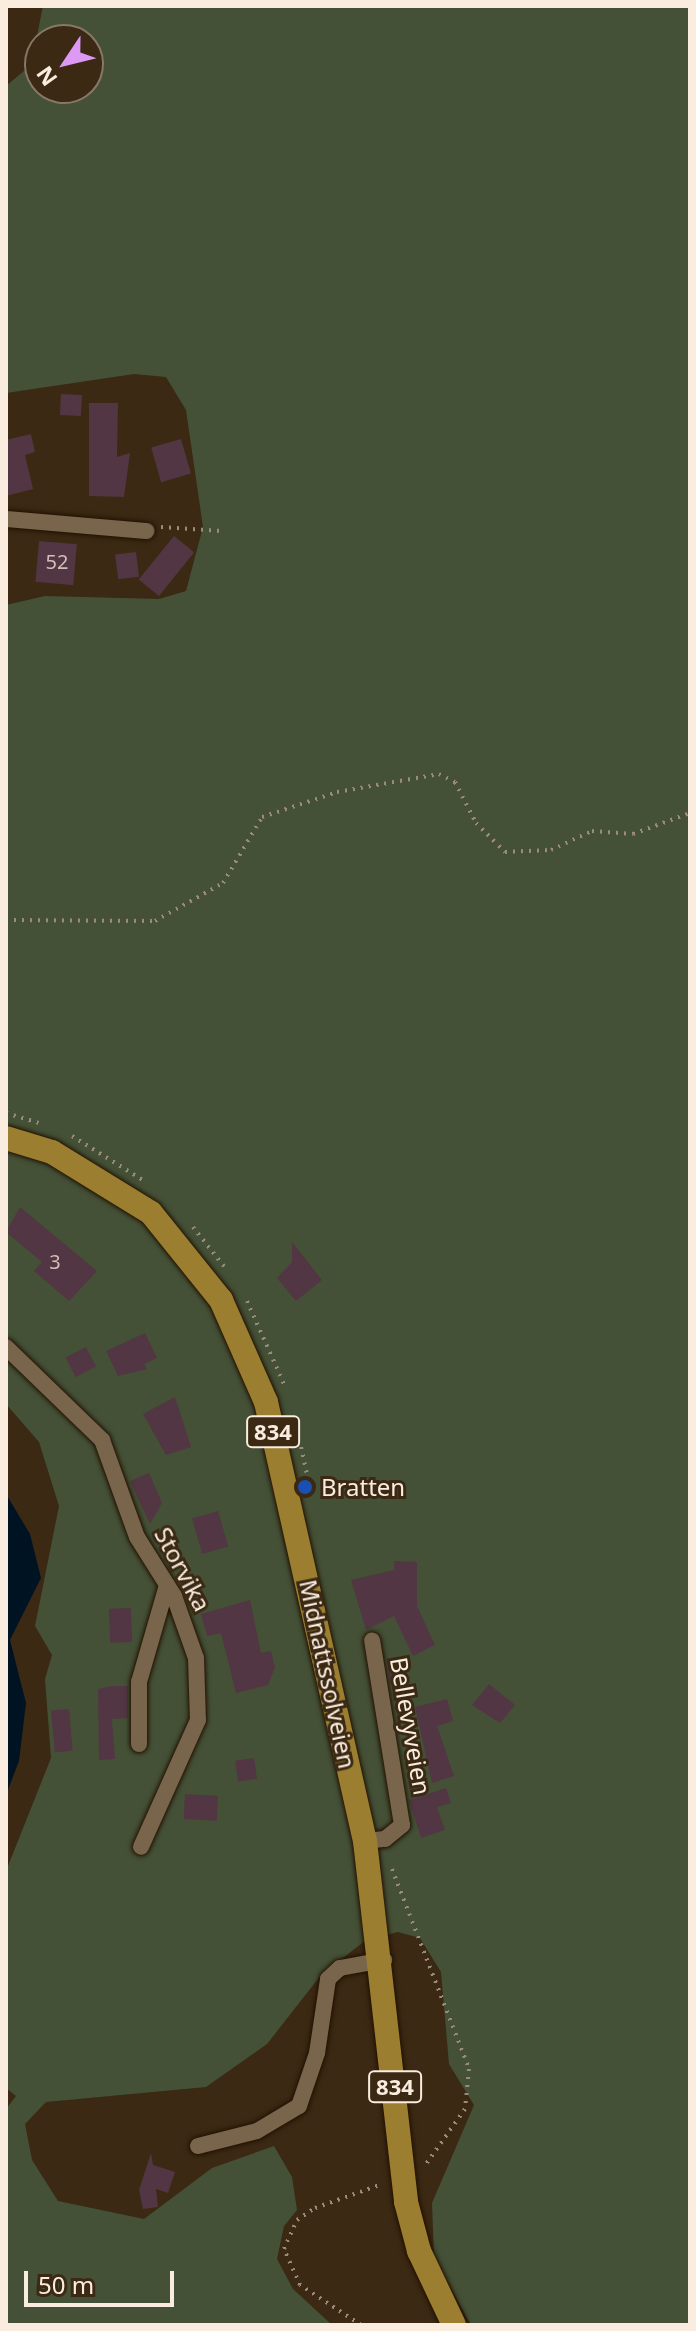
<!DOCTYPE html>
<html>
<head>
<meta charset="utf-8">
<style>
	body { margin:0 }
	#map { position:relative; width:696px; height:2331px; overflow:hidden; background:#3b2913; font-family:"Noto Sans",sans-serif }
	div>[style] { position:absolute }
	.green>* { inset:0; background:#445136 }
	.water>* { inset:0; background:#001323 }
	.building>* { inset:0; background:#523643; transform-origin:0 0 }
	.path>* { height:4px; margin-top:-2px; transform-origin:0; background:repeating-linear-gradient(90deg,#9b8c7a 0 2px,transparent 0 8px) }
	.roads { filter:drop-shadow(0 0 2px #210) drop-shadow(0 0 2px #210) }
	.minor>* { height:16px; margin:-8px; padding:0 8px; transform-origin:8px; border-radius:8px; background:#79644c }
	.primary>* { height:24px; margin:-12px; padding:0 12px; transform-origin:12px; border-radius:12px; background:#9b7e2f }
	.dots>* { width:22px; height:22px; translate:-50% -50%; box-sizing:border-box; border:4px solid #3b2913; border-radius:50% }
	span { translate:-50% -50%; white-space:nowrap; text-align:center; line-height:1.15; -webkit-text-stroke:6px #3b2913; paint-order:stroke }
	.number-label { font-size:20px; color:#d0bfb9 }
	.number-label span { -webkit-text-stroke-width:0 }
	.shield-label span { padding:2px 6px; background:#3b2913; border:2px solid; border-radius:6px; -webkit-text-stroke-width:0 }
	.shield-label { font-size:22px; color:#faede0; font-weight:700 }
	.poi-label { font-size:24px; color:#faede0 }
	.left { translate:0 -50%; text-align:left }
	.street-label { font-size:24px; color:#faede0 }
	.frame { position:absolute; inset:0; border:8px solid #faede0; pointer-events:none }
	.north { position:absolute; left:24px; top:24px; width:80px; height:80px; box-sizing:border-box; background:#3b2913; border:2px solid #877765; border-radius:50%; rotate:235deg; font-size:22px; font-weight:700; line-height:32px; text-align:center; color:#faede0 }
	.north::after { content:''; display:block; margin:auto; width:28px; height:36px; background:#dd99f3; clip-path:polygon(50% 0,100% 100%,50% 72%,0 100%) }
	.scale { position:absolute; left:24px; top:2271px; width:150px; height:36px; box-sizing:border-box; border:4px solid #faede0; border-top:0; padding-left:10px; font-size:24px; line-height:28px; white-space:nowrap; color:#faede0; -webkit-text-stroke:6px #3b2913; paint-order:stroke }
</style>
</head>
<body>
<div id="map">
	<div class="green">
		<i style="clip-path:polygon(evenodd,43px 6px,690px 6px,690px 2325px,471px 2325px,434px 2257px,432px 2203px,474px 2105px,449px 2064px,441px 1972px,420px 1938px,398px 1932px,366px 1940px,321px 1975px,267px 2044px,206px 2087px,46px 2102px,25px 2124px,32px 2160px,58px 2201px,144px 2219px,212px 2168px,274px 2146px,292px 2177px,297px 2210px,284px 2226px,277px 2259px,293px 2289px,332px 2325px,6px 2325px,6px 2109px,16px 2096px,6px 2088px,6px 1871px,51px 1758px,45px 1679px,52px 1655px,35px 1626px,59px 1506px,39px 1442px,6px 1404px,6px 605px,45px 596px,159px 599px,186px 591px,203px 527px,186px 410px,166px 377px,134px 374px,6px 393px,6px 86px,31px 65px,43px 6px,40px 40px,88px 40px,88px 88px,40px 88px,40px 40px)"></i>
	</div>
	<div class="water">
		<i style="clip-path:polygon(6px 1494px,30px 1534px,41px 1578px,10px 1640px,26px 1703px,19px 1761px,6px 1795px)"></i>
	</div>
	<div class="building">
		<i style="left:61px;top:394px;width:21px;height:21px;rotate:3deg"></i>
		<i style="clip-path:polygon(89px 403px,118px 403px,117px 457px,130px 453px,124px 497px,89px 496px)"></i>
		<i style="clip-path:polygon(31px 434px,35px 452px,25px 455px,33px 489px,6px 496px,6px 440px)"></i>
		<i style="left:181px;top:439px;width:36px;height:31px;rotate:74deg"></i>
		<i style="left:174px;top:536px;width:26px;height:56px;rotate:39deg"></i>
		<i style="left:39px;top:541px;width:38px;height:41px;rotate:5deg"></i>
		<i style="left:136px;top:552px;width:25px;height:21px;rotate:83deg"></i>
		<i style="clip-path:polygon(20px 1207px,97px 1271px,69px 1301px,34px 1271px,42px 1262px,6px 1232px)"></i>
		<i style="clip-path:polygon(292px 1242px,322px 1280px,296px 1301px,277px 1278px,292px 1262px)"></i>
		<i style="clip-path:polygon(145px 1333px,157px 1358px,144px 1364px,147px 1369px,118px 1376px,106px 1351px)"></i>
		<i style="left:86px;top:1347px;width:22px;height:23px;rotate:63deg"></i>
		<i style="clip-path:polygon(175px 1397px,191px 1447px,166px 1455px,143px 1414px)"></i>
		<i style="clip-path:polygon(149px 1473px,162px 1503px,150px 1524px,130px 1481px)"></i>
		<i style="left:218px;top:1511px;width:37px;height:27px;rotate:74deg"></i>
		<i style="clip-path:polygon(394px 1561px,417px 1562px,417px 1606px,435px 1645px,413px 1656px,394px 1616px,366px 1630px,351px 1580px,394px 1570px)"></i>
		<i style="clip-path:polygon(250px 1600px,261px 1653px,271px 1651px,275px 1667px,268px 1685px,236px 1693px,221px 1633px,207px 1636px,201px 1614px)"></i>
		<i style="left:131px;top:1608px;width:34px;height:22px;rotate:88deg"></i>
		<i style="clip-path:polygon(402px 1658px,408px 1677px,390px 1683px,387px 1662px)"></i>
		<i style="clip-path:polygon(489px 1684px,515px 1705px,500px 1723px,472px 1705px)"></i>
		<i style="clip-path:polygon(112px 1686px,128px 1686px,128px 1718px,112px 1719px,115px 1759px,99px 1760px,98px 1689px)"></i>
		<i style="clip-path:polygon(447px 1699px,453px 1721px,437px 1726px,454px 1776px,432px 1783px,415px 1707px)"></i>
		<i style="left:69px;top:1709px;width:42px;height:18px;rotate:85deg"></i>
		<i style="left:254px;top:1758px;width:21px;height:19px;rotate:82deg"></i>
		<i style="clip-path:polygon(446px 1788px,451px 1803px,437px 1807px,445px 1830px,421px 1838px,409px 1800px)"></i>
		<i style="left:185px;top:1794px;width:33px;height:25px;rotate:3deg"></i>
		<i style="clip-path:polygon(151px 2153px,153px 2165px,175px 2172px,168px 2193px,156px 2189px,158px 2207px,143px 2209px,139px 2190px)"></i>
	</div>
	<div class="path">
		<i style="left:161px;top:527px;width:61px;rotate:3.8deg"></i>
		<i style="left:6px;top:920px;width:149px;rotate:0.4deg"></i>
		<i style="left:155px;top:921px;width:78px;rotate:-29.2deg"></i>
		<i style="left:223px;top:883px;width:77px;rotate:-59.4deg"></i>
		<i style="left:262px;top:817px;width:79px;rotate:-18.4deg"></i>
		<i style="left:337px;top:792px;width:104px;rotate:-10deg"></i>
		<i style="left:439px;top:774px;width:18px;rotate:27deg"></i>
		<i style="left:455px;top:782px;width:46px;rotate:62.9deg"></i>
		<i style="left:476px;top:823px;width:41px;rotate:45deg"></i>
		<i style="left:505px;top:852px;width:46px;rotate:-2.5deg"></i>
		<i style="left:551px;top:850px;width:45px;rotate:-24.9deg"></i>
		<i style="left:592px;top:831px;width:41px;rotate:4.2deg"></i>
		<i style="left:633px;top:834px;width:61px;rotate:-20.2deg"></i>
		<i style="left:6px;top:1113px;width:34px;rotate:17deg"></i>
		<i style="left:72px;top:1136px;width:87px;rotate:31.9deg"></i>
		<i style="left:193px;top:1227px;width:55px;rotate:51.7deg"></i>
		<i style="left:247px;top:1301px;width:91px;rotate:66deg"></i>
		<i style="left:301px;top:1447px;width:47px;rotate:77.7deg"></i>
		<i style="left:392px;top:1869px;width:214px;rotate:68.9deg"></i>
		<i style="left:469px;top:2069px;width:40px;rotate:95.7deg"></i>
		<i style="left:465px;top:2109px;width:71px;rotate:125.3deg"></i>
		<i style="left:361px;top:2325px;width:73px;rotate:-146.7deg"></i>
		<i style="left:300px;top:2285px;width:39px;rotate:-114deg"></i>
		<i style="left:284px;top:2249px;width:32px;rotate:-66deg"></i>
		<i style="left:297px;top:2220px;width:22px;rotate:-34deg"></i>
		<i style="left:315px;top:2208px;width:71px;rotate:-19.7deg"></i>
	</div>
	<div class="roads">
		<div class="minor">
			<i style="left:6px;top:519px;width:141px;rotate:4.9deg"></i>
			<i style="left:6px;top:1347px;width:134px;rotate:44.1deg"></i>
			<i style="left:102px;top:1440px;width:103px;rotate:70.2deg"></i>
			<i style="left:137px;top:1537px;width:70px;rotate:57.9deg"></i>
			<i style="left:174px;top:1596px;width:66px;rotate:70.5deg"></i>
			<i style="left:196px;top:1658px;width:62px;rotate:88.2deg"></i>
			<i style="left:198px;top:1720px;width:139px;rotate:114.2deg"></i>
			<i style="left:139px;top:1744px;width:62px;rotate:-90deg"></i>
			<i style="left:139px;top:1682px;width:101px;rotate:-73.9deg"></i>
			<i style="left:365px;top:1841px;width:20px;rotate:-6deg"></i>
			<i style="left:385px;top:1839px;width:22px;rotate:-39deg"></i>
			<i style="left:402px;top:1825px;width:187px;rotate:-99.2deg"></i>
			<i style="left:198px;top:2146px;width:61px;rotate:-14.3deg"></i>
			<i style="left:257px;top:2131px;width:49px;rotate:-30.8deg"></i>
			<i style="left:299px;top:2106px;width:56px;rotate:-71.2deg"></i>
			<i style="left:317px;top:2053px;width:75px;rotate:-81.5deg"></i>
			<i style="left:328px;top:1979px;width:16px;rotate:-43deg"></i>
			<i style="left:340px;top:1968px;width:45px;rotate:-10.3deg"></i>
		</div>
		<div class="primary">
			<i style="left:6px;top:1138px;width:48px;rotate:16.9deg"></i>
			<i style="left:52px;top:1152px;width:116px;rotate:31.6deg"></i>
			<i style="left:151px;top:1213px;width:112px;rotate:51.2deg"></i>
			<i style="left:221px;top:1300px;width:111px;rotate:66.2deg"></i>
			<i style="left:266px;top:1402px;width:450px;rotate:77.3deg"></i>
			<i style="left:365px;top:1841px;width:363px;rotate:83.5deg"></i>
			<i style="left:406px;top:2202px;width:51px;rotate:75.1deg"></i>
			<i style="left:419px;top:2251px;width:82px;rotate:64.7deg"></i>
		</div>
	</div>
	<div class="dots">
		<i style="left:305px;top:1487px;background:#1a4fb4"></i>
	</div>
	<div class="number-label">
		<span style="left:57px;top:561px">52</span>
		<span style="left:55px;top:1261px">3</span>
	</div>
	<div class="shield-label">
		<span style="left:273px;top:1432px">834</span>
		<span style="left:395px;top:2087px">834</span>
	</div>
	<div class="poi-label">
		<span class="left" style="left:321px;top:1487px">Bratten</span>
	</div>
	<div class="street-label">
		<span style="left:183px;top:1569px;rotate:62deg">Storvika</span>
		<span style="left:328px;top:1674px;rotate:78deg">Midnattssolveien</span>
		<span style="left:411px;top:1726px;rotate:80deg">Bellevyveien</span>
	</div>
	<div class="frame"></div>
	<div class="north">N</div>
	<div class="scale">50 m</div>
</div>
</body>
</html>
